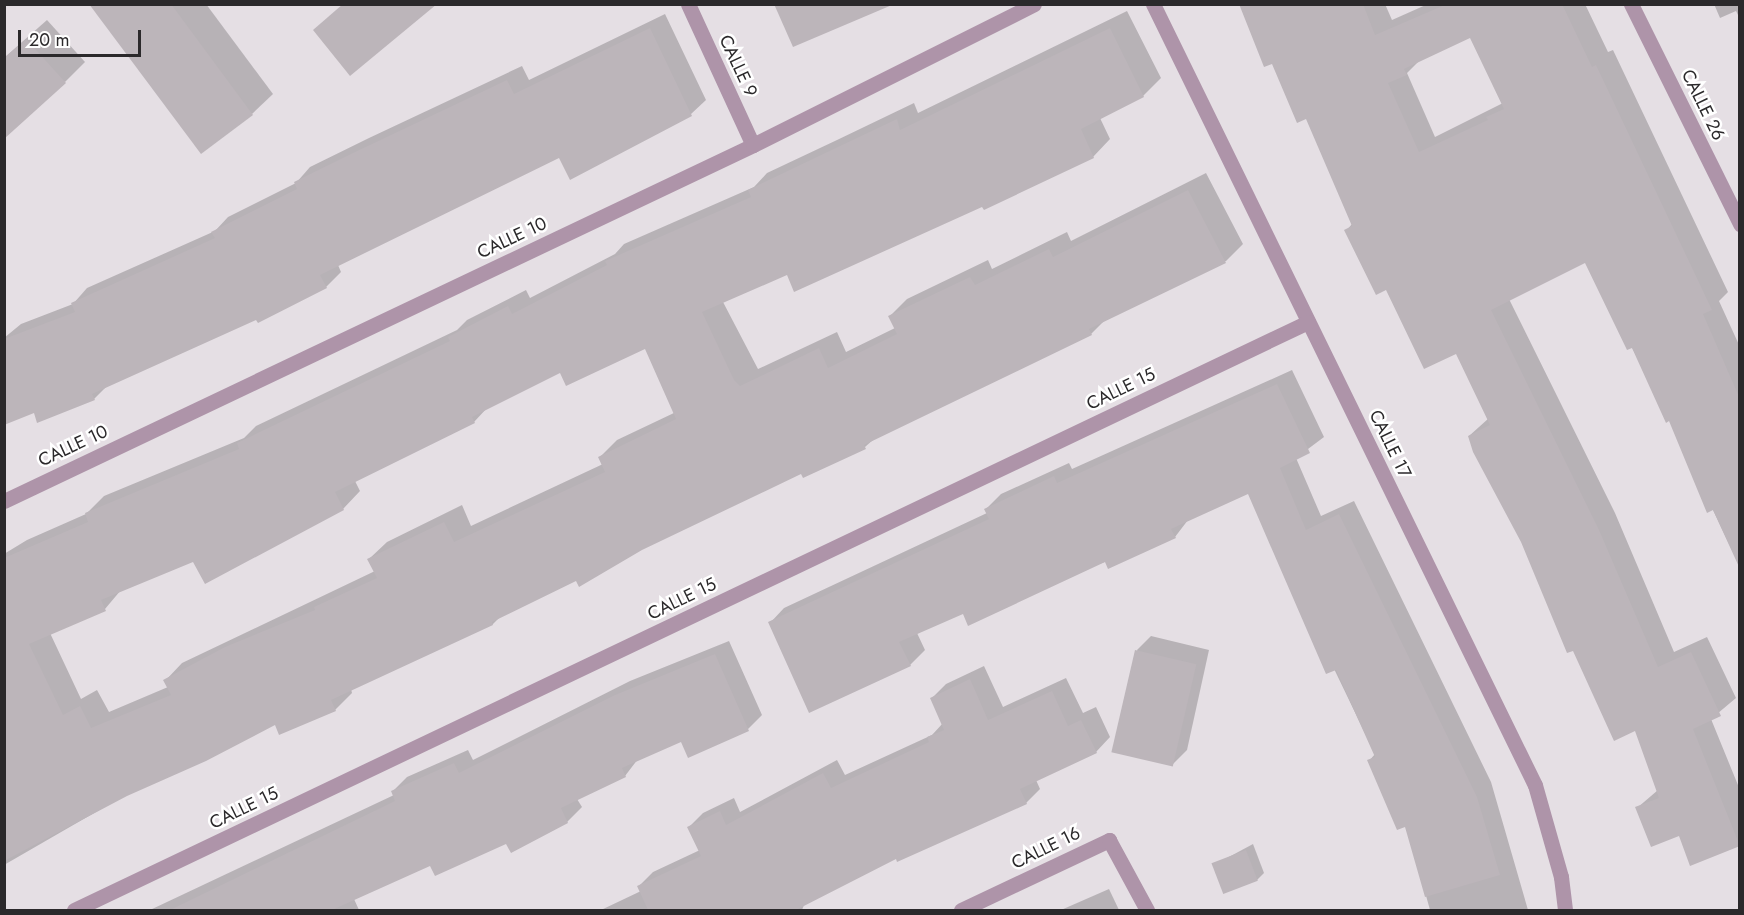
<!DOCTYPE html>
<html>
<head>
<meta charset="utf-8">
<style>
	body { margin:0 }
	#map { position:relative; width:1744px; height:915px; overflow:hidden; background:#e5dfe4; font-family:Jost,sans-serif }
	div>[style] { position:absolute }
	.shadow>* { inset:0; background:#0003 }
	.building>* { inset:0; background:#bcb5ba; transform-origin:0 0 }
	.minor>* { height:15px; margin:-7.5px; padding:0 7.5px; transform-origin:7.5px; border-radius:7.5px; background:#ae94a9 }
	span { translate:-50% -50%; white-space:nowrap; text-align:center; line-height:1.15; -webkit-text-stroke:5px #fff; paint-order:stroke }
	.street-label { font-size:18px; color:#2b292b }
	.frame { position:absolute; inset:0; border:6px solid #2b292b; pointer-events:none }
	.scale { position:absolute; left:18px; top:30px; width:123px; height:27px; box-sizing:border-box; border:3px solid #2b292b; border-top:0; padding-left:8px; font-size:18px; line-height:21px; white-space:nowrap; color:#2b292b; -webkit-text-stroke:4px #fff; paint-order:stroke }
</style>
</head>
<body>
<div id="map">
	<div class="shadow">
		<i style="clip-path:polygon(91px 4px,206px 4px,273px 94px,252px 114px)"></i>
		<i style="clip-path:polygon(evenodd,1240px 4px,1385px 4px,1392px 20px,1428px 4px,1585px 4px,1608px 52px,1613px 50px,1728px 292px,1719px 301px,1740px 347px,1740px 567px,1670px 419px,1586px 261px,1509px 299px,1615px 513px,1674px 652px,1707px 637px,1736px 698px,1711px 719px,1740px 790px,1739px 845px,1680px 834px,1637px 808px,1658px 790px,1636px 729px,1522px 541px,1469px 436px,1489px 418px,1457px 352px,1387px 288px,1346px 231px,1352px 224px,1307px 117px,1240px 4px,1471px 36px,1503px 103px,1435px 137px,1407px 73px,1420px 60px,1471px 36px)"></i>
		<i style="clip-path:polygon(1714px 4px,1740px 4px,1740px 19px,1736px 11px,1720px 18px)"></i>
		<i style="clip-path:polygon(evenodd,1127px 11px,1161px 78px,1143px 96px,1100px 118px,1110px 139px,1093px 157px,983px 205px,787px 273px,723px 302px,758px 369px,837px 332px,846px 352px,895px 328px,890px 316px,907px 299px,988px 260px,992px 269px,1067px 232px,1071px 241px,1206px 173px,1243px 244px,1226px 261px,1105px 320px,1091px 334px,874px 439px,865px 447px,801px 472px,501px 616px,493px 624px,351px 689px,352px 693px,335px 710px,275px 723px,127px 794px,4px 865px,4px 554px,27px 540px,86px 514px,104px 496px,244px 438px,256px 426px,457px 330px,467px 320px,526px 290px,530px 298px,615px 254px,624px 244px,754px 187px,767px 173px,837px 140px,914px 103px,918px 113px,1127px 11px,646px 347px,676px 412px,617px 440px,600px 457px,603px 464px,471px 526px,462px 505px,387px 542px,369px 559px,375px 571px,182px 663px,165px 681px,168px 687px,109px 712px,97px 690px,81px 699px,50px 633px,105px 609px,121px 590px,193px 560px,343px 509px,360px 491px,355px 481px,474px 422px,488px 407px,560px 371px,646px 347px)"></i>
		<i style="clip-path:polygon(665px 14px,706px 100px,691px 114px,560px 156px,338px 265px,341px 272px,326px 287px,108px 385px,94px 399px,34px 411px,4px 423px,4px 338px,21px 324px,73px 304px,87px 288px,215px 231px,228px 217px,296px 183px,310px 167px,369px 138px,522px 66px,529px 80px)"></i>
		<i style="clip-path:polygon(47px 20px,85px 62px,65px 82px,4px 58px)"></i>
		<i style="clip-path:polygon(1292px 370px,1324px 437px,1296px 458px,1321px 516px,1354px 501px,1491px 782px,1528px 910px,1430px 910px,1406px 824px,1369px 761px,1375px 754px,1249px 492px,1188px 520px,1175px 537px,964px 612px,917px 633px,925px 650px,910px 665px,770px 623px,784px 608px,987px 513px,986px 509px,1001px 494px,1069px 463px,1072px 469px)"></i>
		<i style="clip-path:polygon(1151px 636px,1209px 650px,1187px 750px,1172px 765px,1137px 650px)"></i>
		<i style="clip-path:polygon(729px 641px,762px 715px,748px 729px,681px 740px,638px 759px,625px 776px,577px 799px,582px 807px,567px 822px,431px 864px,354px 899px,359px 910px,150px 910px,394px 795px,393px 791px,407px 777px,468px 750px,473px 760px,630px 681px)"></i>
		<i style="clip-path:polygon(984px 666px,1003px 707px,1066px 678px,1083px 713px,1096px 707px,1110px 737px,1096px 752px,1036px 780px,1040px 789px,1026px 803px,896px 857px,804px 905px,802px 910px,601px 910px,641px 891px,639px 886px,653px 872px,700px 850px,689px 827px,703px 813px,734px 798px,740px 812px,837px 760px,845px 775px,932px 735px,943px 723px,932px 698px,946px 684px)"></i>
		<i style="clip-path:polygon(1253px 844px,1264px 873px,1257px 880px,1214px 865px)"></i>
		<i style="clip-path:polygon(1109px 889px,1119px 910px,1061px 910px)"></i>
	</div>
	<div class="building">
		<i style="clip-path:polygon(89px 4px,171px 4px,253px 115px,201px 154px)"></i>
		<i style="clip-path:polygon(343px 4px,437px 4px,350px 76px,313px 30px)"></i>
		<i style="clip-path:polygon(774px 4px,892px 4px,892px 5px,793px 47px)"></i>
		<i style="clip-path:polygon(evenodd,1239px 4px,1363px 4px,1375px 35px,1447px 4px,1562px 4px,1592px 67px,1596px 65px,1712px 310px,1703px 314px,1740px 399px,1740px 569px,1713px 510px,1707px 513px,1669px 421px,1666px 423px,1632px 348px,1627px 350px,1585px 263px,1491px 310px,1599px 530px,1658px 667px,1691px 652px,1721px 716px,1693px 729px,1740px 846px,1690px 866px,1679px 836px,1651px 847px,1635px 807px,1659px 798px,1635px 731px,1614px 741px,1573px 651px,1567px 653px,1521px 542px,1473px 452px,1468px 436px,1490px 425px,1456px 354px,1424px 369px,1386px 290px,1376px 295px,1344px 230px,1352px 226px,1306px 119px,1297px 123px,1272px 64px,1264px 67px,1239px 4px,1470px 38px,1504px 109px,1486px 117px,1488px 120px,1419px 152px,1388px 83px,1407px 75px,1404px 69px,1470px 38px)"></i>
		<i style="clip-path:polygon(650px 28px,692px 116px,570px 180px,559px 158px,320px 275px,327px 288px,258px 323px,256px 320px,92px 394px,95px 400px,37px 423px,34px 413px,4px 425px,4px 339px,75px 312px,71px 303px,215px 238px,211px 232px,297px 189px,294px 182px,353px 153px,507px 80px,514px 94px)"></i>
		<i style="clip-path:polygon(evenodd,1110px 28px,1144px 97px,1081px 129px,1094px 158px,984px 210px,982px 207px,794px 292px,787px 275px,702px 312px,734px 380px,740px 386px,819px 348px,828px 368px,897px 334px,888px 316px,970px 277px,975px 285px,1049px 249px,1053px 257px,1188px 190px,1226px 263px,1089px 329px,1092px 335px,864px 445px,866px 449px,803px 478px,801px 474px,642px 550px,579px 587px,576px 581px,492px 622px,493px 625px,331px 700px,336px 711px,279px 735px,275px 725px,206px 761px,127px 796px,4px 861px,4px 558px,88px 522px,85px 513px,239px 449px,237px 443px,450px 341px,448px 337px,508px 306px,512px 314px,607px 265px,605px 261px,751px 197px,748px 190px,819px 156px,897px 119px,900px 130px,1110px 28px,645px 349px,676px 419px,598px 457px,605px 472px,454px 542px,444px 522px,367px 559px,377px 578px,314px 607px,315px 610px,225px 647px,163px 680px,171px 695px,91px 728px,80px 706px,63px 715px,29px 644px,106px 611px,101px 600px,193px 562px,205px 584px,344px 510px,335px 492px,475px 423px,472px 417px,560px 373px,566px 386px,645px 349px)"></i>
		<i style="clip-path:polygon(26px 39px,66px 83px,4px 139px,4px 58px)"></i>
		<i style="clip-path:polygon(1277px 384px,1310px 453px,1280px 468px,1306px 530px,1339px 514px,1477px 797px,1500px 875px,1425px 897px,1405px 827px,1397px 830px,1367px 760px,1375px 757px,1336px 670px,1326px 674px,1248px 494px,1171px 529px,1176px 538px,1108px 569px,1105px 562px,968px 626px,963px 614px,899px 642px,911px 666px,809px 713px,768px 622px,989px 519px,984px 509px,1054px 476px,1057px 483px)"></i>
		<i style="left:1135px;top:650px;width:63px;height:105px;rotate:13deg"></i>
		<i style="clip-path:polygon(715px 654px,749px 731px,688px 758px,681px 742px,622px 768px,626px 777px,561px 808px,568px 823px,511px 853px,506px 844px,435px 876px,430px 866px,332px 910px,170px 910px,395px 801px,391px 791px,454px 763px,459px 773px,615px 695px)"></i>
		<i style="clip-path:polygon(970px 679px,988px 720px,1052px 691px,1068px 726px,1081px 720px,1097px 753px,1020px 789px,1027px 804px,897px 862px,896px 859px,796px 910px,648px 910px,637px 886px,701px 856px,687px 827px,720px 811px,726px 825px,823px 773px,831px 788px,929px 742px,927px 737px,944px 730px,930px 698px)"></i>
		<i style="left:1246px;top:850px;width:33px;height:37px;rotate:69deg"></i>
	</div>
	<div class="minor">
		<i style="left:688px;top:4px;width:155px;rotate:65.3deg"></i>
		<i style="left:1153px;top:4px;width:869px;rotate:63.94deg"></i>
		<i style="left:1535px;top:785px;width:96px;rotate:74.2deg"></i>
		<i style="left:1561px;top:877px;width:33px;rotate:83deg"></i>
		<i style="left:1631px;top:4px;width:246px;rotate:63.6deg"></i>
		<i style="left:4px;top:501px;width:829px;rotate:-25.42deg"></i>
		<i style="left:753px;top:145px;width:314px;rotate:-26.6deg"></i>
		<i style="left:74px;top:910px;width:1367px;rotate:-25.48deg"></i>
		<i style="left:961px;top:910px;width:164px;rotate:-25.3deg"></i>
		<i style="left:1109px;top:840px;width:80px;rotate:61.5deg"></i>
	</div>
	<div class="street-label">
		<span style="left:738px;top:66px;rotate:65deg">CALLE 9</span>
		<span style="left:1703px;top:105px;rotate:64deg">CALLE 26</span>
		<span style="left:512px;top:238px;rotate:-25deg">CALLE 10</span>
		<span style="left:1121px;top:389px;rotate:-26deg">CALLE 15</span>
		<span style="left:1390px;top:444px;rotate:64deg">CALLE 17</span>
		<span style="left:73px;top:446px;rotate:-25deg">CALLE 10</span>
		<span style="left:682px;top:599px;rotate:-26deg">CALLE 15</span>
		<span style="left:244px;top:808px;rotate:-26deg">CALLE 15</span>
		<span style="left:1046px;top:848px;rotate:-26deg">CALLE 16</span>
	</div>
	<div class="frame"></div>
	<div class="scale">20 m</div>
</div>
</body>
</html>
